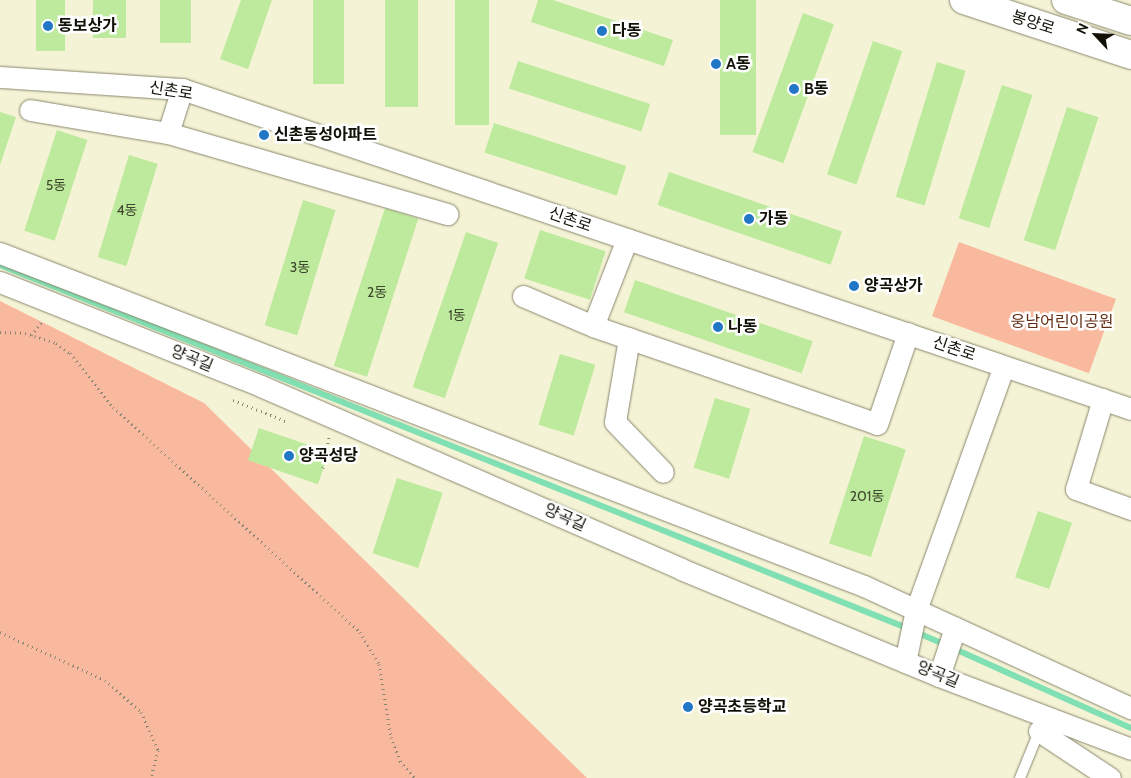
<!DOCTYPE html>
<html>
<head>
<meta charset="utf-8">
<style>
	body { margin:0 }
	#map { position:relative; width:1131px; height:778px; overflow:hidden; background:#f5f3d6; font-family:Cabin,"Noto Sans KR",sans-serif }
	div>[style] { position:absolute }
	.green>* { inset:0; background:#f9b99e; transform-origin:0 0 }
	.stream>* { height:5.5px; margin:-2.75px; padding:0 2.75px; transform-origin:2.75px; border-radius:2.75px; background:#81e0b3 }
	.building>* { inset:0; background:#beea9d; transform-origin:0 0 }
	.path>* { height:3px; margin-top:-1.5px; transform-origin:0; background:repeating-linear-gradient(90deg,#878572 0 1px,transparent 0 5px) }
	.roads { filter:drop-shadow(0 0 1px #89876d) drop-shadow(0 0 1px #89876d) }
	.service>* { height:10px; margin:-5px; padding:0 5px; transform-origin:5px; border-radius:5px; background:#fff }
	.minor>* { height:21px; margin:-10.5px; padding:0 10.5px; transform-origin:10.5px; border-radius:10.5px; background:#fff }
	.primary>* { height:28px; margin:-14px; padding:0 14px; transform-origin:14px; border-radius:14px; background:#fff }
	.dots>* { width:14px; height:14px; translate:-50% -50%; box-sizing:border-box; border:2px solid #fefffe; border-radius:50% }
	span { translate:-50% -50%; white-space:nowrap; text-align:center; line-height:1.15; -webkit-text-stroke:5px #fefffe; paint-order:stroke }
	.number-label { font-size:14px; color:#3d472c }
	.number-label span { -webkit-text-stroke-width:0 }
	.street-label { font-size:16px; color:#121107 }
	.poi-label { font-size:16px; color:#121107; font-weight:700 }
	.left { translate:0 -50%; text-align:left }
	.park-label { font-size:16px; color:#642f16 }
	.north { position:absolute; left:1071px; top:10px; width:50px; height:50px; -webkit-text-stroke:4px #fefffe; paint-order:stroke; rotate:295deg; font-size:14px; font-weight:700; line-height:20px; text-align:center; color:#121107 }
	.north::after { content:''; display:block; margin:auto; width:18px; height:22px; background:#121107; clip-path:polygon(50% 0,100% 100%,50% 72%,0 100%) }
</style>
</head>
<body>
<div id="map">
	<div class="green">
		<i style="left:959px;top:242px;width:167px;height:79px;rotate:20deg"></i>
		<i style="clip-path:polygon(0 301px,204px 403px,587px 778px,0 778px)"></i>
	</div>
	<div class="stream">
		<i style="left:0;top:265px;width:977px;rotate:21.81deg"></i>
		<i style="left:916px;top:632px;width:30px;rotate:23deg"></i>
		<i style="left:953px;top:648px;width:195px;rotate:24.2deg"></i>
	</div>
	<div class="building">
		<i style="left:36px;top:0;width:29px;height:51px"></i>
		<i style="left:93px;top:0;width:33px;height:38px"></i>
		<i style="left:160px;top:0;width:31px;height:43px"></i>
		<i style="clip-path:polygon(241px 0,272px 0,248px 69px,220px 59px)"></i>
		<i style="left:313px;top:0;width:31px;height:84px"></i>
		<i style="left:385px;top:0;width:33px;height:107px"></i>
		<i style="left:455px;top:0;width:34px;height:125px"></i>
		<i style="clip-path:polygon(538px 0,553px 0,673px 40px,664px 66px,531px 22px)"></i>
		<i style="left:720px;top:0;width:36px;height:135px"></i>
		<i style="left:803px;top:13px;width:33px;height:148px;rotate:20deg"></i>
		<i style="left:873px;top:41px;width:31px;height:141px;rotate:19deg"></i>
		<i style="left:518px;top:61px;width:139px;height:29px;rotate:18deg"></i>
		<i style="left:937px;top:62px;width:30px;height:141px;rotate:17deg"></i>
		<i style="left:1002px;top:85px;width:32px;height:140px;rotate:18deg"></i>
		<i style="left:1067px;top:107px;width:33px;height:140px;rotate:18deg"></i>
		<i style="clip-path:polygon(0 112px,16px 117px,0 165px)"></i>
		<i style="left:494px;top:123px;width:139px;height:31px;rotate:18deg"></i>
		<i style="left:57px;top:130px;width:32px;height:106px;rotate:18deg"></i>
		<i style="left:129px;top:155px;width:30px;height:107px;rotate:17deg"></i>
		<i style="left:669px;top:172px;width:183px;height:35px;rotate:19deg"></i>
		<i style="left:303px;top:200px;width:34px;height:131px;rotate:17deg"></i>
		<i style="left:385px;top:208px;width:35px;height:166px;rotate:18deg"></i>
		<i style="left:540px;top:230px;width:69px;height:51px;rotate:18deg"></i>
		<i style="left:466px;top:232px;width:34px;height:164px;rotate:19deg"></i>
		<i style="left:635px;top:280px;width:188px;height:34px;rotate:19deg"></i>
		<i style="left:560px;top:354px;width:37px;height:74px;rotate:17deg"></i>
		<i style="left:715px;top:398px;width:37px;height:73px;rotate:17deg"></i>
		<i style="left:259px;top:428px;width:74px;height:34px;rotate:19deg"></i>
		<i style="left:864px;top:436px;width:44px;height:113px;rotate:18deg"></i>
		<i style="left:397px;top:478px;width:48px;height:79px;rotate:18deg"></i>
		<i style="left:1038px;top:511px;width:36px;height:70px;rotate:19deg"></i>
	</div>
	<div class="path">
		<i style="left:0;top:332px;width:25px;rotate:2deg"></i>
		<i style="left:25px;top:333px;width:33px;rotate:18deg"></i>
		<i style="left:56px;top:343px;width:17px;rotate:36deg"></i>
		<i style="left:70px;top:353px;width:69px;rotate:51.5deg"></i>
		<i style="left:113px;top:407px;width:334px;rotate:42.3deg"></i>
		<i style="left:360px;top:632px;width:37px;rotate:59deg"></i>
		<i style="left:379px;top:664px;width:74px;rotate:80.7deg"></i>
		<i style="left:391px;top:737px;width:26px;rotate:69deg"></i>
		<i style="left:400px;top:761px;width:23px;rotate:49deg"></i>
		<i style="left:31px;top:335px;width:19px;rotate:-51deg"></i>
		<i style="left:233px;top:400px;width:59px;rotate:21.8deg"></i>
		<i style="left:323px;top:468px;width:31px;rotate:-79deg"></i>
		<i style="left:0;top:632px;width:115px;rotate:24.6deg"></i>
		<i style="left:105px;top:680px;width:48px;rotate:41.6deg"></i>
		<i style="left:141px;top:712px;width:42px;rotate:65.9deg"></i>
		<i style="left:158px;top:750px;width:29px;rotate:104deg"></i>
	</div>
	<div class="roads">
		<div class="service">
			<i style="left:1020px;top:778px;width:53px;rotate:-67.8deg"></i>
		</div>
		<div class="minor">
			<i style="left:0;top:77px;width:182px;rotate:3.8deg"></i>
			<i style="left:182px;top:89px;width:1001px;rotate:18.63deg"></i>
			<i style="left:182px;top:89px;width:46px;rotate:107.7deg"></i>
			<i style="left:168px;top:133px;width:291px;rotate:16.2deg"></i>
			<i style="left:30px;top:110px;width:140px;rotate:9.5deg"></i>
			<i style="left:627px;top:239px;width:93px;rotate:111.3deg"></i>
			<i style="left:593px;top:326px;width:300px;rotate:19deg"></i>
			<i style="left:877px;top:424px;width:96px;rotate:-71.2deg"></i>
			<i style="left:0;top:253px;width:926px;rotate:21.08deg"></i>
			<i style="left:864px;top:586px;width:294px;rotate:24.6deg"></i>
			<i style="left:0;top:282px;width:281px;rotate:21.7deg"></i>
			<i style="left:261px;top:386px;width:458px;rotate:23.5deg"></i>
			<i style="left:681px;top:569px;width:279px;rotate:22.5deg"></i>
			<i style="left:939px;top:676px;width:205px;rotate:20.8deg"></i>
			<i style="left:523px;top:296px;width:76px;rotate:23.2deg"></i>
			<i style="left:629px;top:338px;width:85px;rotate:99.5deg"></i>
			<i style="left:615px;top:422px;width:69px;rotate:46.2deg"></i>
			<i style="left:1103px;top:399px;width:94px;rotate:106.7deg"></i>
			<i style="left:1076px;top:489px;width:59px;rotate:20deg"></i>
			<i style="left:905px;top:662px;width:53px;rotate:-78.1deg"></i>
			<i style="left:916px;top:610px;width:259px;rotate:-70.2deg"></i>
			<i style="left:939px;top:676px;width:51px;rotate:-71.6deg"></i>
			<i style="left:1039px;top:731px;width:85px;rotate:33.5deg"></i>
		</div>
		<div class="primary">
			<i style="left:964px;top:0;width:176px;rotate:18.2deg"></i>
			<i style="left:1066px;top:0;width:68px;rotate:17.9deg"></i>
		</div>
	</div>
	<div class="dots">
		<i style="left:48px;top:26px;background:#2177c5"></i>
		<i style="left:602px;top:31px;background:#2177c5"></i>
		<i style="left:716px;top:64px;background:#2177c5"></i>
		<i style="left:794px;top:89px;background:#2177c5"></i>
		<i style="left:264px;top:135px;background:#2177c5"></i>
		<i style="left:749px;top:219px;background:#2177c5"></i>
		<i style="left:854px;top:286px;background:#2177c5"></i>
		<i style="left:718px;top:327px;background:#2177c5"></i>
		<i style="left:289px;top:456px;background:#2177c5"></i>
		<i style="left:688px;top:707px;background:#2177c5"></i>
	</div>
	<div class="number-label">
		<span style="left:56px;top:185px">5동</span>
		<span style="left:127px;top:210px">4동</span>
		<span style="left:300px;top:267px">3동</span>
		<span style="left:377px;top:292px">2동</span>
		<span style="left:457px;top:315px">1동</span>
		<span style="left:867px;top:496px">201동</span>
	</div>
	<div class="street-label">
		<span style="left:1033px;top:23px;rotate:18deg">봉양로</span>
		<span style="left:171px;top:91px;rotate:9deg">신촌로</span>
		<span style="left:570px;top:220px;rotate:19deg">신촌로</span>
		<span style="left:954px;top:349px;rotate:19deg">신촌로</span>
		<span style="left:192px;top:359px;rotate:22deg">양곡길</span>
		<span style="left:565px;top:518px;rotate:24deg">양곡길</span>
		<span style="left:938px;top:675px;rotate:22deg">양곡길</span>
	</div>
	<div class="poi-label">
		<span class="left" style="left:58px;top:26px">동보상가</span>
		<span class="left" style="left:612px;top:31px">다동</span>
		<span class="left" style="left:726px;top:64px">A동</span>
		<span class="left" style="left:804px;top:89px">B동</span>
		<span class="left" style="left:274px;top:135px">신촌동성아파트</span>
		<span class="left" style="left:759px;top:219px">가동</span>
		<span class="left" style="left:864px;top:286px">양곡상가</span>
		<span class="left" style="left:728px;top:327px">나동</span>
		<span class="left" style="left:299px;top:456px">양곡성당</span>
		<span class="left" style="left:698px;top:707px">양곡초등학교</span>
	</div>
	<div class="park-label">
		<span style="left:1062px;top:322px">웅남어린이공원</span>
	</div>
	<div class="north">N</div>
</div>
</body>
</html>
